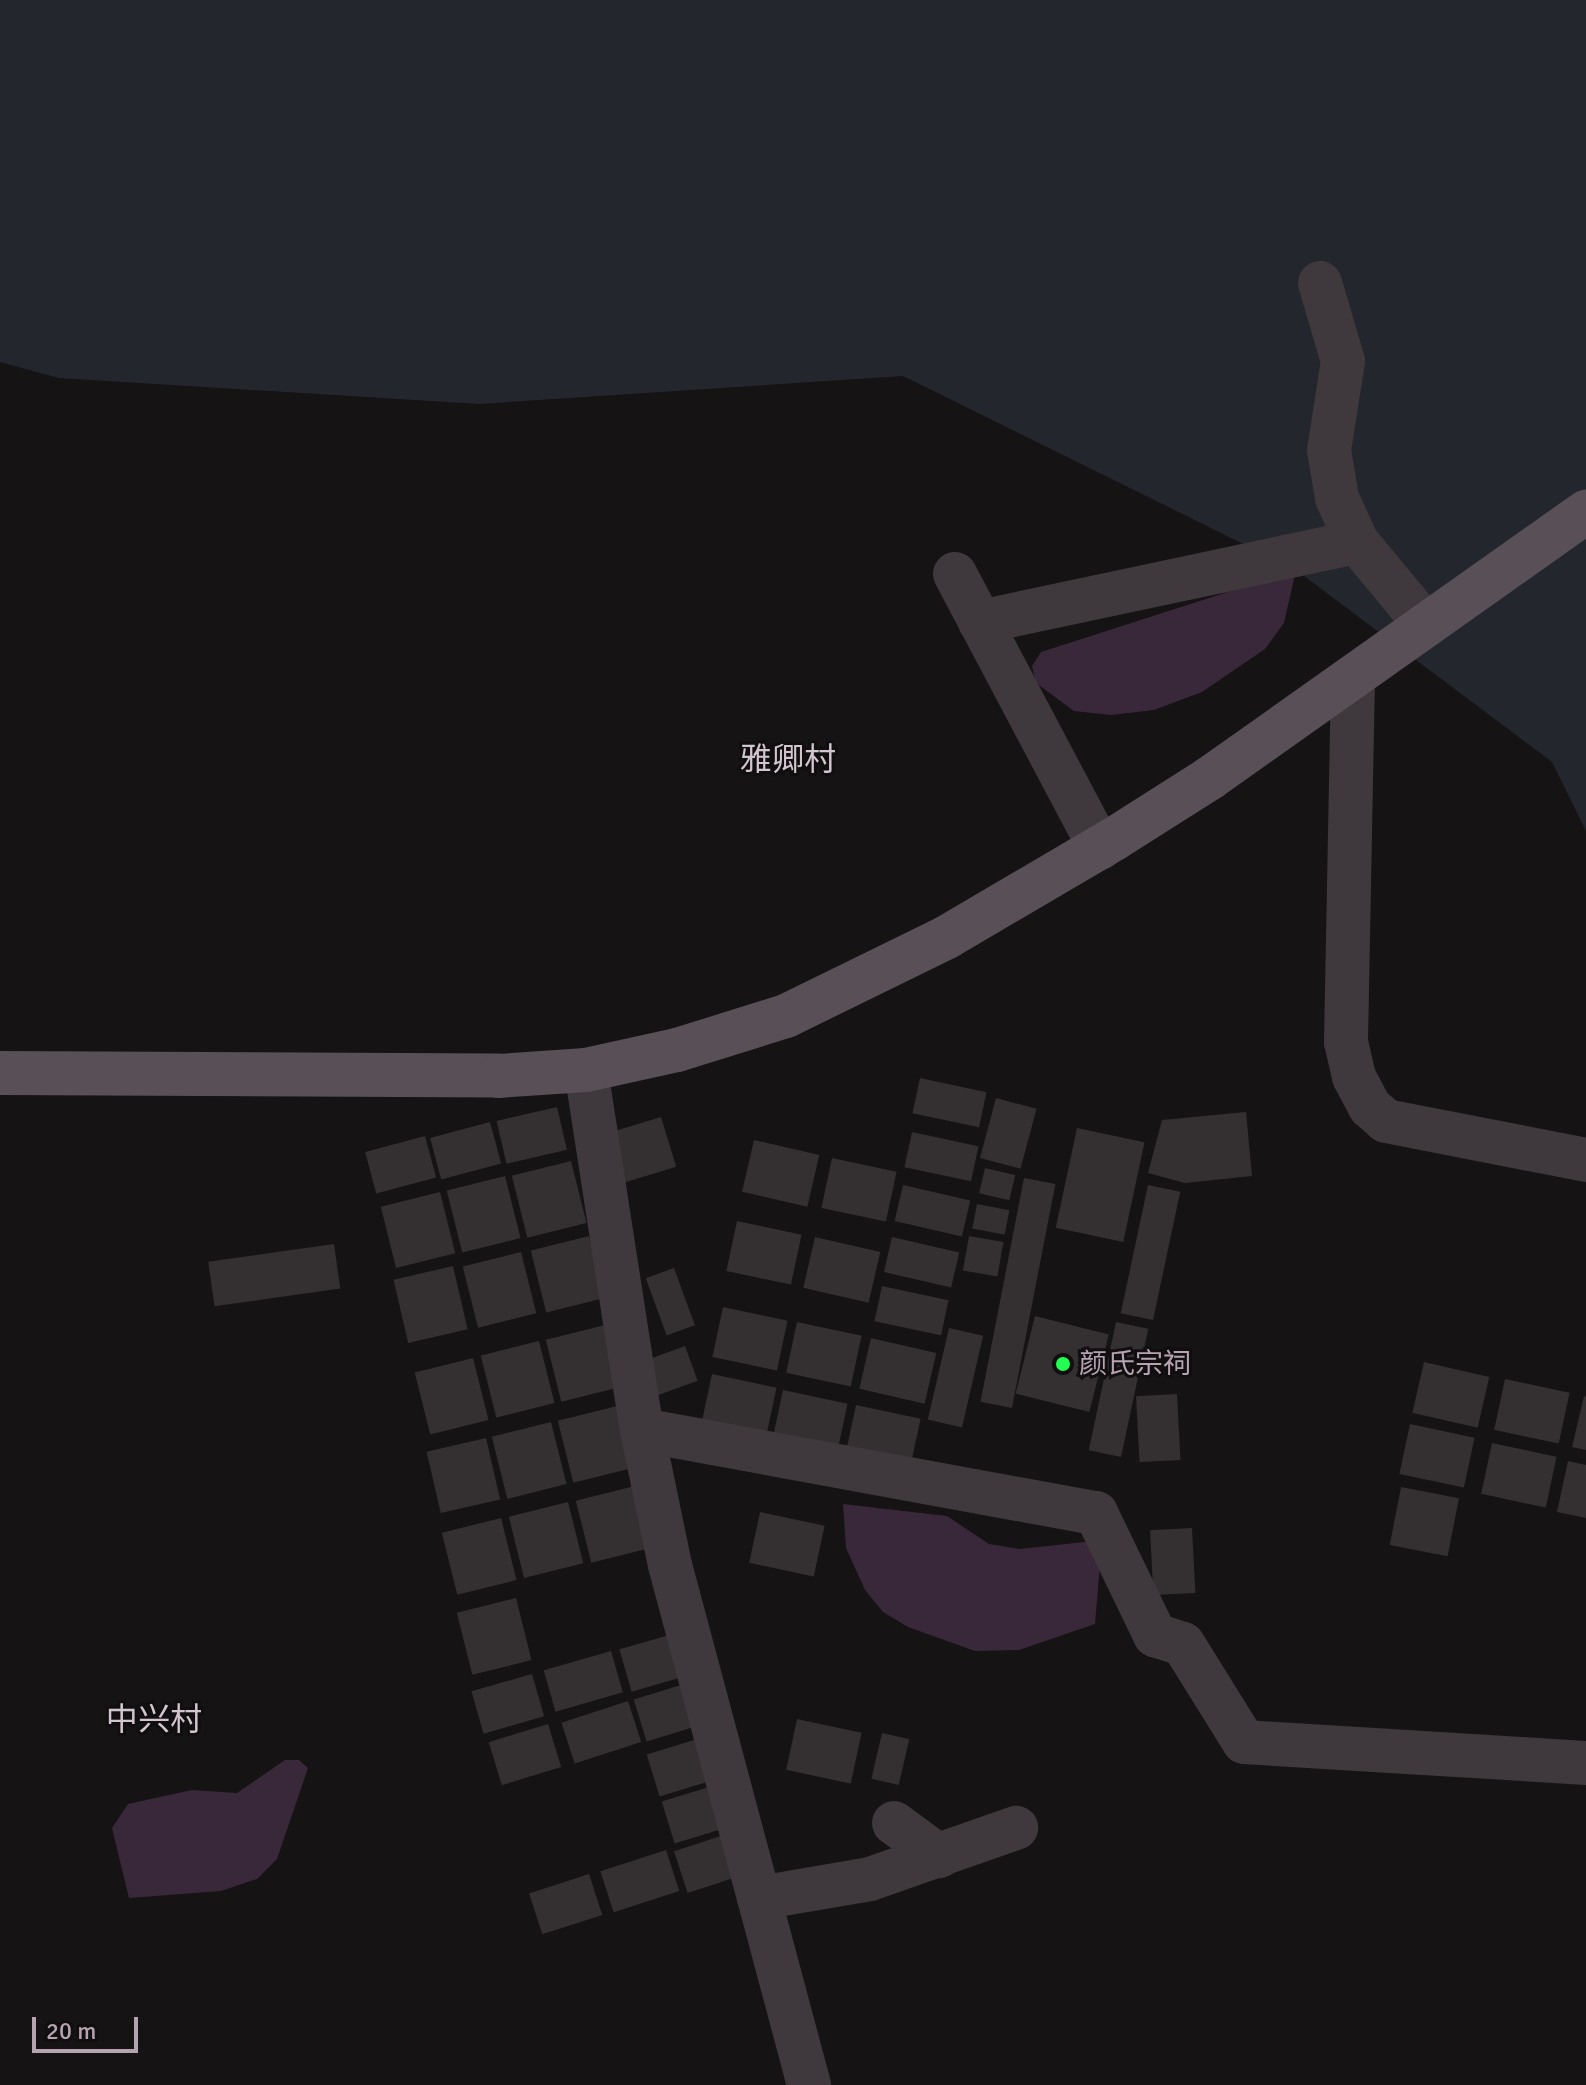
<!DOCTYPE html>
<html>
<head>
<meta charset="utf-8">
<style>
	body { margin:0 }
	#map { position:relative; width:1586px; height:2085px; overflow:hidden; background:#151314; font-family:Signika,"Noto Sans SC",sans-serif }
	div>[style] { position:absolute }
	.green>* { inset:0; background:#23262d }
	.water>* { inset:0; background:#392839 }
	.building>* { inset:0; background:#343032; transform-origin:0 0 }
	.minor>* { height:44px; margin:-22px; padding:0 22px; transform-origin:22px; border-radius:22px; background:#3f383c }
	.major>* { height:44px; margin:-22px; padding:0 22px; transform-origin:22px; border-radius:22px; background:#594f56 }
	.dots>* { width:22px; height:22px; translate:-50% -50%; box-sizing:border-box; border:4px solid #100e0f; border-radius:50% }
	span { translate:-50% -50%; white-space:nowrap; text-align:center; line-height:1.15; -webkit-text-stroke:6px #100e0f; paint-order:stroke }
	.poi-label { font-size:28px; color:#b6a3b1 }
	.left { translate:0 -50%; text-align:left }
	.quarter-label { font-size:32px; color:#d2c5ce }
	.scale { position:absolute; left:32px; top:2017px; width:106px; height:36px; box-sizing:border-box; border:4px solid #b6a3b1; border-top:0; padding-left:10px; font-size:24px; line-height:28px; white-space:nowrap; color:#b6a3b1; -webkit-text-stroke:6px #100e0f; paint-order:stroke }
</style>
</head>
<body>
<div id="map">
	<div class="green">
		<i style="clip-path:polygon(0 0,1586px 0,1586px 831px,1552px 762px,1296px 570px,903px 376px,479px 404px,59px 378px,0 362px)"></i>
	</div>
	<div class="water">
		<i style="clip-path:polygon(1296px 570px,1284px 623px,1265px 649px,1202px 692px,1154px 710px,1111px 715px,1074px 711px,1036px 683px,1032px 666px,1041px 652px)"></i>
		<i style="clip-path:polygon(843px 1504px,947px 1516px,989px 1544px,1020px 1549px,1102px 1540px,1095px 1624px,1019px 1650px,975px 1651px,908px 1627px,883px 1612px,865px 1590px,846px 1548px)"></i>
		<i style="clip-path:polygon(285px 1760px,299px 1760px,308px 1768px,277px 1859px,257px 1879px,221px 1891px,129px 1898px,112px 1828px,128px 1804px,192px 1790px,237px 1793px)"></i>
	</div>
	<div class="building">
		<i style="left:920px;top:1078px;width:68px;height:36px;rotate:12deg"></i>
		<i style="left:996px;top:1098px;width:42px;height:62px;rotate:15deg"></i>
		<i style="left:557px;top:1107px;width:44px;height:62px;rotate:77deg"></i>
		<i style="clip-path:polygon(1246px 1112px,1252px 1176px,1185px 1183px,1148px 1173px,1162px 1120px)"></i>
		<i style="left:661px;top:1117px;width:52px;height:55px;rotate:73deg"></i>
		<i style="left:490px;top:1122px;width:43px;height:62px;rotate:75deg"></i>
		<i style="left:1077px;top:1128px;width:69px;height:102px;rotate:12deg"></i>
		<i style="left:912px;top:1132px;width:68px;height:36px;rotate:12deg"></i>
		<i style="left:425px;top:1136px;width:43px;height:62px;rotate:75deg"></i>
		<i style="left:754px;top:1140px;width:67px;height:53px;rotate:13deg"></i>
		<i style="left:832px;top:1158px;width:66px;height:51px;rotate:12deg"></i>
		<i style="left:571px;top:1161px;width:64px;height:61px;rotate:76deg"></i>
		<i style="left:985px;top:1168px;width:31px;height:26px;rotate:13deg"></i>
		<i style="left:505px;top:1176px;width:64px;height:60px;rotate:76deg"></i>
		<i style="left:1024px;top:1178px;width:32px;height:228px;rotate:11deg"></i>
		<i style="left:903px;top:1185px;width:69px;height:37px;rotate:13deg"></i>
		<i style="left:1148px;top:1185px;width:33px;height:131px;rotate:12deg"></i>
		<i style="left:440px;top:1192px;width:63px;height:61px;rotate:76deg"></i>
		<i style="left:977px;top:1204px;width:33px;height:25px;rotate:11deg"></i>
		<i style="left:737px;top:1221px;width:66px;height:51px;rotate:12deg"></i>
		<i style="left:589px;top:1236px;width:64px;height:60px;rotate:76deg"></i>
		<i style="left:969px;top:1236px;width:35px;height:35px;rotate:10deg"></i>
		<i style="left:815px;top:1237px;width:67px;height:52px;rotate:13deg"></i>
		<i style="left:892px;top:1237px;width:69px;height:36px;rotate:13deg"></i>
		<i style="left:334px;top:1244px;width:45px;height:127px;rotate:82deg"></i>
		<i style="left:521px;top:1252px;width:63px;height:60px;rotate:76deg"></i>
		<i style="left:453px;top:1266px;width:65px;height:61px;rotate:77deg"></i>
		<i style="left:674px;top:1268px;width:61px;height:30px;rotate:70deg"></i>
		<i style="left:882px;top:1286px;width:68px;height:36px;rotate:12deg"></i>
		<i style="left:723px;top:1307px;width:66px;height:51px;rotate:12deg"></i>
		<i style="left:1035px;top:1316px;width:76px;height:80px;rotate:14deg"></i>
		<i style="left:797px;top:1322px;width:66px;height:52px;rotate:12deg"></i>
		<i style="left:1116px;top:1322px;width:33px;height:131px;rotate:12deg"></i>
		<i style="left:605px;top:1325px;width:64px;height:61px;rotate:76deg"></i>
		<i style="left:949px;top:1328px;width:35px;height:94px;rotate:13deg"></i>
		<i style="left:871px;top:1338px;width:67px;height:52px;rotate:13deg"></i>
		<i style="left:539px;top:1341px;width:64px;height:60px;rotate:76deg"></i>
		<i style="left:685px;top:1346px;width:37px;height:46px;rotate:70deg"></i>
		<i style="left:473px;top:1358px;width:64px;height:60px;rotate:76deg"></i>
		<i style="left:1424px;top:1362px;width:67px;height:52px;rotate:13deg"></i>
		<i style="left:712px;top:1374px;width:66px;height:52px;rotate:12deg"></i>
		<i style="left:1505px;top:1379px;width:66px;height:52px;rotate:12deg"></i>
		<i style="left:783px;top:1390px;width:66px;height:51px;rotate:12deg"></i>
		<i style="left:1177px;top:1394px;width:66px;height:41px;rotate:87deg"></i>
		<i style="clip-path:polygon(1584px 1396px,1586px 1397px,1586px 1450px,1572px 1447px)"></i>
		<i style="left:856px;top:1405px;width:66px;height:51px;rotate:12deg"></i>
		<i style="left:617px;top:1406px;width:64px;height:61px;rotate:76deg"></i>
		<i style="left:551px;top:1422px;width:64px;height:61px;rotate:76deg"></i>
		<i style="left:1410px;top:1424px;width:66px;height:51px;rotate:12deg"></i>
		<i style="left:486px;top:1438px;width:63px;height:61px;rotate:77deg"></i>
		<i style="left:1492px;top:1443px;width:66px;height:52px;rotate:12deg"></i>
		<i style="clip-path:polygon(1568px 1461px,1586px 1465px,1586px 1518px,1557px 1512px)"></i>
		<i style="left:635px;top:1486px;width:64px;height:61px;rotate:76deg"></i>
		<i style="left:1401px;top:1487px;width:59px;height:59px;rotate:11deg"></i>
		<i style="left:568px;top:1502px;width:63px;height:61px;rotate:76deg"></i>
		<i style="left:760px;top:1512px;width:66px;height:52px;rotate:12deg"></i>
		<i style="left:501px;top:1518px;width:64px;height:61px;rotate:76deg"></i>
		<i style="left:1192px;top:1528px;width:65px;height:42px;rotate:87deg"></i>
		<i style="left:516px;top:1598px;width:64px;height:61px;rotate:76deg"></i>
		<i style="left:680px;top:1632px;width:44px;height:63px;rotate:74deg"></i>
		<i style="left:611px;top:1651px;width:43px;height:70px;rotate:74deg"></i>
		<i style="left:532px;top:1674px;width:44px;height:63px;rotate:74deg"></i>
		<i style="left:694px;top:1681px;width:44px;height:63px;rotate:73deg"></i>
		<i style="left:628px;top:1701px;width:43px;height:70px;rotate:72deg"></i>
		<i style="left:797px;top:1719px;width:66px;height:52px;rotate:12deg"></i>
		<i style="left:548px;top:1724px;width:45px;height:62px;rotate:73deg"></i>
		<i style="left:882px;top:1733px;width:28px;height:47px;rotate:13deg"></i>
		<i style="left:707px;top:1736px;width:44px;height:63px;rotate:73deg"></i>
		<i style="left:722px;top:1783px;width:44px;height:63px;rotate:73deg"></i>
		<i style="left:733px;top:1832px;width:44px;height:62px;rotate:72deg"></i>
		<i style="left:666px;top:1850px;width:43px;height:69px;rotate:72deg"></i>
		<i style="left:589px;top:1874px;width:43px;height:63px;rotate:72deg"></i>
	</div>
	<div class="minor">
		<i style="left:1320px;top:283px;width:81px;rotate:73.6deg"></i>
		<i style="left:1343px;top:361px;width:90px;rotate:98.9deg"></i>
		<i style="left:1329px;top:450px;width:49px;rotate:80.5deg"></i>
		<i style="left:1337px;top:498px;width:48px;rotate:65.6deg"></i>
		<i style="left:1357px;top:542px;width:108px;rotate:50.3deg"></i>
		<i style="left:955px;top:574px;width:310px;rotate:62.1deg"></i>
		<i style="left:980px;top:622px;width:385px;rotate:-12deg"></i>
		<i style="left:1353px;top:677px;width:365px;rotate:91.1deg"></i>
		<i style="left:1346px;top:1042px;width:36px;rotate:77deg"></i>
		<i style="left:1354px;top:1077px;width:34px;rotate:62deg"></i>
		<i style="left:1370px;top:1107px;width:21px;rotate:41deg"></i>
		<i style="left:1386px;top:1121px;width:204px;rotate:11deg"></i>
		<i style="left:586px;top:1070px;width:364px;rotate:81.2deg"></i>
		<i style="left:642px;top:1430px;width:138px;rotate:78.3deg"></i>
		<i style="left:670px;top:1565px;width:538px;rotate:75.03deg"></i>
		<i style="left:642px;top:1430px;width:462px;rotate:10.4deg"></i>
		<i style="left:1096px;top:1513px;width:136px;rotate:64.2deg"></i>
		<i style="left:1155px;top:1635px;width:29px;rotate:18deg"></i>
		<i style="left:1183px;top:1644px;width:115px;rotate:58.1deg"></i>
		<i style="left:1244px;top:1742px;width:343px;rotate:3.5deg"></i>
		<i style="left:894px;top:1823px;width:56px;rotate:36.3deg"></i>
		<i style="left:759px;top:1898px;width:113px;rotate:-9.7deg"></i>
		<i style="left:870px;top:1879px;width:155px;rotate:-19.3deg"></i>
	</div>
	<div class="major">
		<i style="left:0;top:1073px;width:498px;rotate:0.3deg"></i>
		<i style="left:498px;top:1076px;width:88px;rotate:-3.9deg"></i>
		<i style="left:586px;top:1070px;width:93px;rotate:-12.4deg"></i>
		<i style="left:677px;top:1050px;width:114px;rotate:-17.3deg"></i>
		<i style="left:786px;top:1016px;width:179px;rotate:-26.1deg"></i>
		<i style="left:947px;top:937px;width:194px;rotate:-30.4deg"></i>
		<i style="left:1114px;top:839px;width:114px;rotate:-32.4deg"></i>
		<i style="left:1210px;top:778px;width:461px;rotate:-35.3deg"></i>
	</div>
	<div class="dots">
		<i style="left:1063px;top:1364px;background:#22fd51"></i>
	</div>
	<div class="poi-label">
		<span class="left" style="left:1079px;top:1364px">颜氏宗祠</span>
	</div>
	<div class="quarter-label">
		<span style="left:788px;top:760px">雅卿村</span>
		<span style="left:154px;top:1720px">中兴村</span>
	</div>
	<div class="scale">20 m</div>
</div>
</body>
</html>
